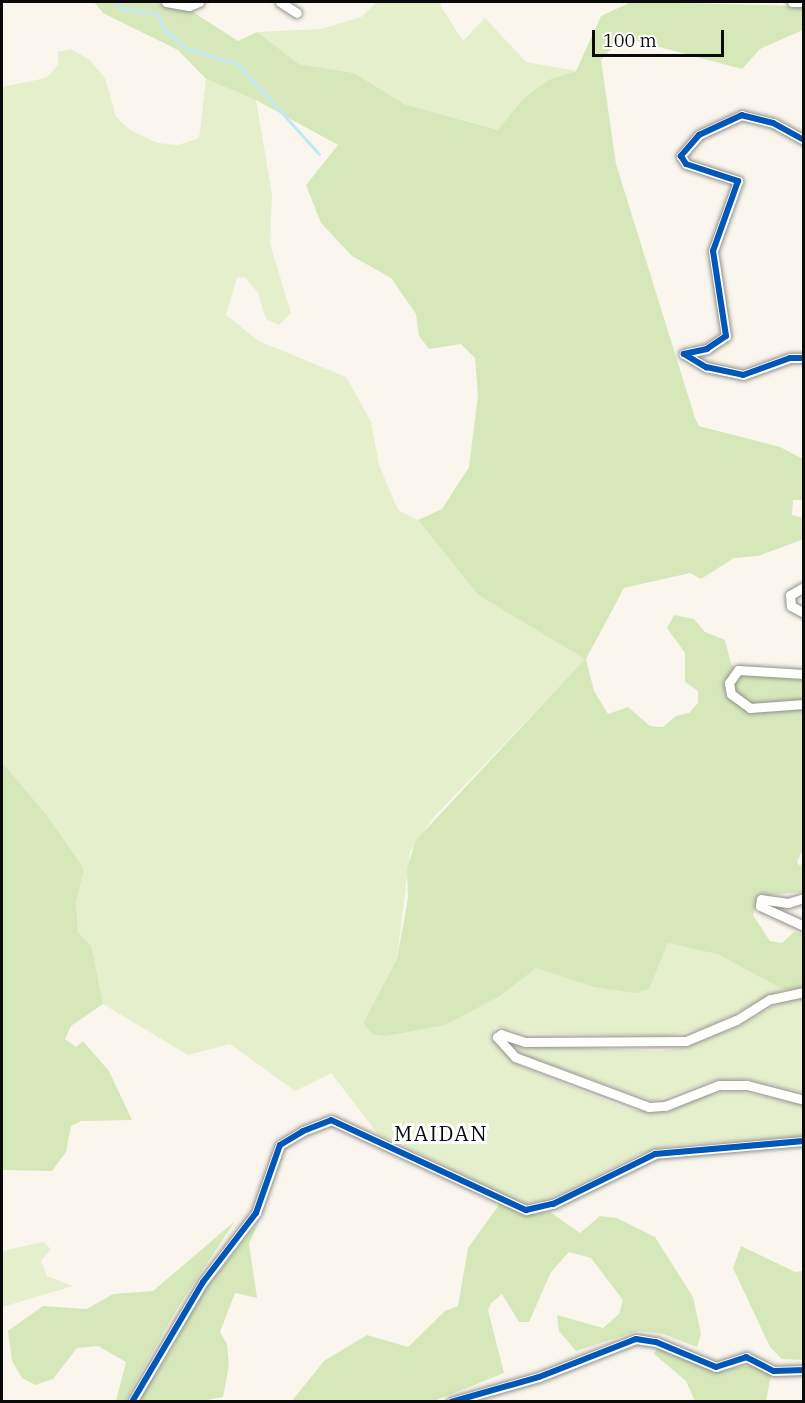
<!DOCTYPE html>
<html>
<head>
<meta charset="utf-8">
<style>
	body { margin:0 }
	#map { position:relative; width:805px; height:1403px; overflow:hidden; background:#faf6ed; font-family:"IBM Plex Serif",serif }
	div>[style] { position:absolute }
	.green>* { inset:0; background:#e5efcb }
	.forest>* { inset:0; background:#d6e8b9 }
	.stream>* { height:3px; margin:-1.5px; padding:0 1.5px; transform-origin:1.5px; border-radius:1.5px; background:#c2e8f5 }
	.roads { filter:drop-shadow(0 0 2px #92908c) drop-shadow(0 0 2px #92908c) }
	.street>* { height:9px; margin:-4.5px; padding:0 4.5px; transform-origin:4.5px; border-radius:4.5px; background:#fefefc }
	.cycleway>* { height:6px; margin:-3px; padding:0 3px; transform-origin:3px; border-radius:3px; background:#0057b8 }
	span { translate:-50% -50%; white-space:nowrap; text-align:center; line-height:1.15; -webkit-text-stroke:6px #fff; paint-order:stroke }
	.quarter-label { font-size:21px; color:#0a0a0a; letter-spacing:1.5px }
	.frame { position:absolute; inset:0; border:3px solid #0a0a0a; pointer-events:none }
	.scale { position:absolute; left:592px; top:30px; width:132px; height:27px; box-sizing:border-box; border:3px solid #0a0a0a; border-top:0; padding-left:8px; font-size:18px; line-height:21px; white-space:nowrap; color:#0a0a0a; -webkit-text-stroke:4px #fff; paint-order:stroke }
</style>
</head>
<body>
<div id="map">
	<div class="green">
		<i style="clip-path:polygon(377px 2px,444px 2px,440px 5px,463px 41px,485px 18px,526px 62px,576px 71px,548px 80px,523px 99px,499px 130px,404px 104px,354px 73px,299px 64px,257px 32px,321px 29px,361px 17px)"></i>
		<i style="clip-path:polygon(70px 49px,89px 59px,105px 78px,116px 117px,130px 130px,157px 143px,178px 145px,199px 138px,206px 79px,256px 100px,272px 194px,270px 244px,291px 313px,279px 325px,266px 319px,258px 293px,245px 277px,237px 278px,226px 315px,259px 341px,346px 377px,371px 422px,379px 465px,398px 510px,418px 520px,478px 595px,586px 659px,433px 818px,410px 852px,397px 959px,363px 1023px,372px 1034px,500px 996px,536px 967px,594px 987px,649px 988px,668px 943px,694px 947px,717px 954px,784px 990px,704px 1028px,666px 1036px,521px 1033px,495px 1026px,492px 1040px,517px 1065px,627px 1109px,666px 1113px,705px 1095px,736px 1091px,803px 1105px,803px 1137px,675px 1145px,639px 1154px,550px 1198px,524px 1204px,378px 1134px,331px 1073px,295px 1091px,230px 1044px,188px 1055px,103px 1004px,92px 947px,78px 932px,76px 902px,83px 869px,46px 814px,2px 762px,2px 87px,46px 78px,58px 65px,58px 52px)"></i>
		<i style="clip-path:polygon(792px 996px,803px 996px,803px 1093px,748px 1079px,714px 1080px,654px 1101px,525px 1056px,506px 1044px,508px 1041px,529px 1046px,659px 1051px,688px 1047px,739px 1026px)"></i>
		<i style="clip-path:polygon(43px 1242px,51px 1249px,41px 1261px,47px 1276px,73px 1286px,2px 1307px,2px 1251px)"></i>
	</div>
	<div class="forest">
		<i style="clip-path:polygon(94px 2px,153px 2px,190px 10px,238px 41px,257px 32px,299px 64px,354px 73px,404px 104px,498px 130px,523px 99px,548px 80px,576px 71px,601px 16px,631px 2px,803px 6px,803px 30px,760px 49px,742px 69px,622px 37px,601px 60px,616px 164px,695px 418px,699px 426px,780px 447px,803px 459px,803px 500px,793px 500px,792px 515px,803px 518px,804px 539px,758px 556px,734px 558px,701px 579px,690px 573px,624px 588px,586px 659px,594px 691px,608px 714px,628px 707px,650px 726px,663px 727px,676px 716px,689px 713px,698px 703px,698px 691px,685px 682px,685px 653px,667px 628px,674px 615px,694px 619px,705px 632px,725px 640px,731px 664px,741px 675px,803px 678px,804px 847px,797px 862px,800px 866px,803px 862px,803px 892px,759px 896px,753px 915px,770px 941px,782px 943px,794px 932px,803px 934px,803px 988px,784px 990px,717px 954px,668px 943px,649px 989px,636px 993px,594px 987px,536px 968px,500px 996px,445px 1025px,386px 1036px,372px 1034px,363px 1023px,397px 959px,408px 898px,407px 868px,416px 840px,585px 659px,478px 595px,418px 520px,442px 509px,469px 467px,478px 395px,475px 358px,461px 344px,429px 349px,419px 336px,416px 314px,391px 278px,352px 256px,321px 223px,306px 185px,338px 145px,256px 100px,206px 79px,178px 50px,103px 13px)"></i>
		<i style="clip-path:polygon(2px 762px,46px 814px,84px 869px,76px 902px,78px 932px,92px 947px,103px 1004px,71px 1026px,65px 1039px,76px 1047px,83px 1041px,109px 1071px,132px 1120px,81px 1121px,71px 1126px,66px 1152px,52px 1171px,2px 1170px)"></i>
		<i style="clip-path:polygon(501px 1202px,522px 1215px,550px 1212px,580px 1233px,600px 1216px,617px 1218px,655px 1237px,693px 1297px,701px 1334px,697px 1347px,663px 1334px,638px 1331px,576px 1351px,559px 1331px,557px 1315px,603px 1328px,619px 1314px,623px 1300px,591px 1258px,569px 1252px,551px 1272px,529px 1322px,519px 1322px,502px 1294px,491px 1303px,488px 1310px,504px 1373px,434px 1401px,291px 1402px,324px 1361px,367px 1335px,408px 1347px,445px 1311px,458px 1306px,468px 1248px)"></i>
		<i style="clip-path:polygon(235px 1221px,177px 1309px,125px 1401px,116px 1401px,126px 1362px,98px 1346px,77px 1348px,53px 1379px,35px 1385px,22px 1378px,12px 1361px,8px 1331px,43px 1306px,87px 1309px,113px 1294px,153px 1291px)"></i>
		<i style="clip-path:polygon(259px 1222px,249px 1244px,257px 1298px,235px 1293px,220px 1332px,227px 1344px,229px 1365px,223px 1397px,202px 1401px,137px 1402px,173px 1348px,198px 1298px)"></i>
		<i style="clip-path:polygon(741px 1246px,795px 1272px,803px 1271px,803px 1360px,782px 1359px,770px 1347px,733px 1268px)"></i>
		<i style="clip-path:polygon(658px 1347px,715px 1372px,752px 1365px,771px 1375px,766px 1401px,695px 1401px,686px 1381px,654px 1354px)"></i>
	</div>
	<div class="stream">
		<i style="left:116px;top:2px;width:10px;rotate:45deg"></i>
		<i style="left:123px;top:9px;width:35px;rotate:8deg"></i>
		<i style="left:158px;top:14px;width:17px;rotate:69deg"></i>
		<i style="left:164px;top:30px;width:28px;rotate:39deg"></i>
		<i style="left:186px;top:48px;width:54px;rotate:17.1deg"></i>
		<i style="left:238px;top:64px;width:121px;rotate:48deg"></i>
	</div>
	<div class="roads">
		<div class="street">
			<i style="left:166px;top:2px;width:23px;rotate:10deg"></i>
			<i style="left:189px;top:6px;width:11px;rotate:-22deg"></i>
			<i style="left:280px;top:2px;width:20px;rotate:33deg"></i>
			<i style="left:792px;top:2px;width:12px"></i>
			<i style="left:804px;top:140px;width:35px;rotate:-151deg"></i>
			<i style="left:773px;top:123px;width:32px;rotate:-166deg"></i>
			<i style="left:742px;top:115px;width:47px;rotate:155.1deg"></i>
			<i style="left:699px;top:135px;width:28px;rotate:131deg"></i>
			<i style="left:681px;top:156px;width:9px;rotate:58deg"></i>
			<i style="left:686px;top:164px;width:55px;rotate:18.1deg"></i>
			<i style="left:738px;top:181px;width:74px;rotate:109.7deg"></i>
			<i style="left:713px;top:251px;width:86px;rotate:81.3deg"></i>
			<i style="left:726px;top:336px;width:23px;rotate:146deg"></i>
			<i style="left:707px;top:349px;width:24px;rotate:168deg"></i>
			<i style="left:684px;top:354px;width:26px;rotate:31deg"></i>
			<i style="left:706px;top:367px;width:38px;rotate:12deg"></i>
			<i style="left:743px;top:375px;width:50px;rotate:-19.9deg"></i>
			<i style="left:790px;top:358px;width:14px"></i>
			<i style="left:804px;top:587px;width:16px;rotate:150deg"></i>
			<i style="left:790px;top:595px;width:11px;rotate:85deg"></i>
			<i style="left:791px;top:606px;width:15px;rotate:28deg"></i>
			<i style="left:804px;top:674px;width:66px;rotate:-176.5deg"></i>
			<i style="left:738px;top:670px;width:16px;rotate:125deg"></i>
			<i style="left:729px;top:683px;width:11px;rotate:80deg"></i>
			<i style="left:731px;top:694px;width:24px;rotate:36deg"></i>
			<i style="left:750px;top:708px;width:54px;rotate:-4.2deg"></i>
			<i style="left:804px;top:898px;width:17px;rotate:163deg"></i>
			<i style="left:788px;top:903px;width:27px;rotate:-172deg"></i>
			<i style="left:761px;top:899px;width:7px;rotate:98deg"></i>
			<i style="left:760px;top:906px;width:48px;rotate:24.4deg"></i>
			<i style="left:804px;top:992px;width:35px;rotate:168deg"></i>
			<i style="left:770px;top:999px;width:40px;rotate:148deg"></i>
			<i style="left:736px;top:1020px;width:54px;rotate:157.2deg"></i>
			<i style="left:686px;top:1041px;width:161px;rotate:179.6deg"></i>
			<i style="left:525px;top:1042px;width:25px;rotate:-162deg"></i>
			<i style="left:501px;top:1034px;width:5px;rotate:143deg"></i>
			<i style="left:497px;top:1037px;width:27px;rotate:48deg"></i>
			<i style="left:515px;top:1057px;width:143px;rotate:20.5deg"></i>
			<i style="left:649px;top:1107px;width:16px;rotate:-4deg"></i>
			<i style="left:665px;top:1106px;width:58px;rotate:-21.3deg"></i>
			<i style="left:719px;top:1085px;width:28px"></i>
			<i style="left:747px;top:1085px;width:59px;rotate:14.7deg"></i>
			<i style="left:132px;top:1402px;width:139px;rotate:-59.4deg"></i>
			<i style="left:203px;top:1282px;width:87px;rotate:-52.5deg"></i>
			<i style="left:256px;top:1213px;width:72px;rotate:-70.6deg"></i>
			<i style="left:280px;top:1145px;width:27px;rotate:-31deg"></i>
			<i style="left:303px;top:1131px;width:30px;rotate:-21deg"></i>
			<i style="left:331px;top:1120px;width:215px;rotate:24.8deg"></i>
			<i style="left:526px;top:1210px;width:28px;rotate:-13deg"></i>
			<i style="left:553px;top:1204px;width:114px;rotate:-26.1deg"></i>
			<i style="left:655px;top:1154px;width:150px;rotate:-5deg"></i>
			<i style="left:451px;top:1402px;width:91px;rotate:-15.9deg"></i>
			<i style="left:539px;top:1377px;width:104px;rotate:-21.4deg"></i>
			<i style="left:636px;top:1339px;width:20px;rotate:9deg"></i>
			<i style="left:656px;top:1342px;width:65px;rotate:22.6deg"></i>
			<i style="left:716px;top:1367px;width:32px;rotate:-18deg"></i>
			<i style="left:746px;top:1357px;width:31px;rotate:27deg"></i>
			<i style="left:774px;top:1371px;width:30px;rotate:-2deg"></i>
		</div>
	</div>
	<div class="cycleway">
		<i style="left:804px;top:140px;width:35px;rotate:-151deg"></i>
		<i style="left:773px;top:123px;width:32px;rotate:-166deg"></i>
		<i style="left:742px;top:115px;width:47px;rotate:155.1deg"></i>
		<i style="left:699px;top:135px;width:28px;rotate:131deg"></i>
		<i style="left:681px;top:156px;width:9px;rotate:58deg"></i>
		<i style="left:686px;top:164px;width:55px;rotate:18.1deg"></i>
		<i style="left:738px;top:181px;width:74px;rotate:109.7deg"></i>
		<i style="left:713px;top:251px;width:86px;rotate:81.3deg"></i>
		<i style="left:726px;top:336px;width:23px;rotate:146deg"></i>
		<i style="left:707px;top:349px;width:24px;rotate:168deg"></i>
		<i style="left:684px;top:354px;width:26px;rotate:31deg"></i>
		<i style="left:706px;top:367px;width:38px;rotate:12deg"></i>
		<i style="left:743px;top:375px;width:50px;rotate:-19.9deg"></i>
		<i style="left:790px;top:358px;width:14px"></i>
		<i style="left:132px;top:1402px;width:139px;rotate:-59.4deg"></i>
		<i style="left:203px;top:1282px;width:87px;rotate:-52.5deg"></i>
		<i style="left:256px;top:1213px;width:72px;rotate:-70.6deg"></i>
		<i style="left:280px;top:1145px;width:27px;rotate:-31deg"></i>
		<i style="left:303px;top:1131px;width:30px;rotate:-21deg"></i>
		<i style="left:331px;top:1120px;width:215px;rotate:24.8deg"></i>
		<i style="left:526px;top:1210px;width:28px;rotate:-13deg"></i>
		<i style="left:553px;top:1204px;width:114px;rotate:-26.1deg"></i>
		<i style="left:655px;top:1154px;width:150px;rotate:-5deg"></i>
		<i style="left:451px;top:1402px;width:91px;rotate:-15.9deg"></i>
		<i style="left:539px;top:1377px;width:104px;rotate:-21.4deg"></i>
		<i style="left:636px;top:1339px;width:20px;rotate:9deg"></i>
		<i style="left:656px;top:1342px;width:65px;rotate:22.6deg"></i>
		<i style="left:716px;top:1367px;width:32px;rotate:-18deg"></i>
		<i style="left:746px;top:1357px;width:31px;rotate:27deg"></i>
		<i style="left:774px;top:1371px;width:30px;rotate:-2deg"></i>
	</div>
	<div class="quarter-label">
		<span style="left:441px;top:1133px">MAIDAN</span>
	</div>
	<div class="frame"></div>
	<div class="scale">100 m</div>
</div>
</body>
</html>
